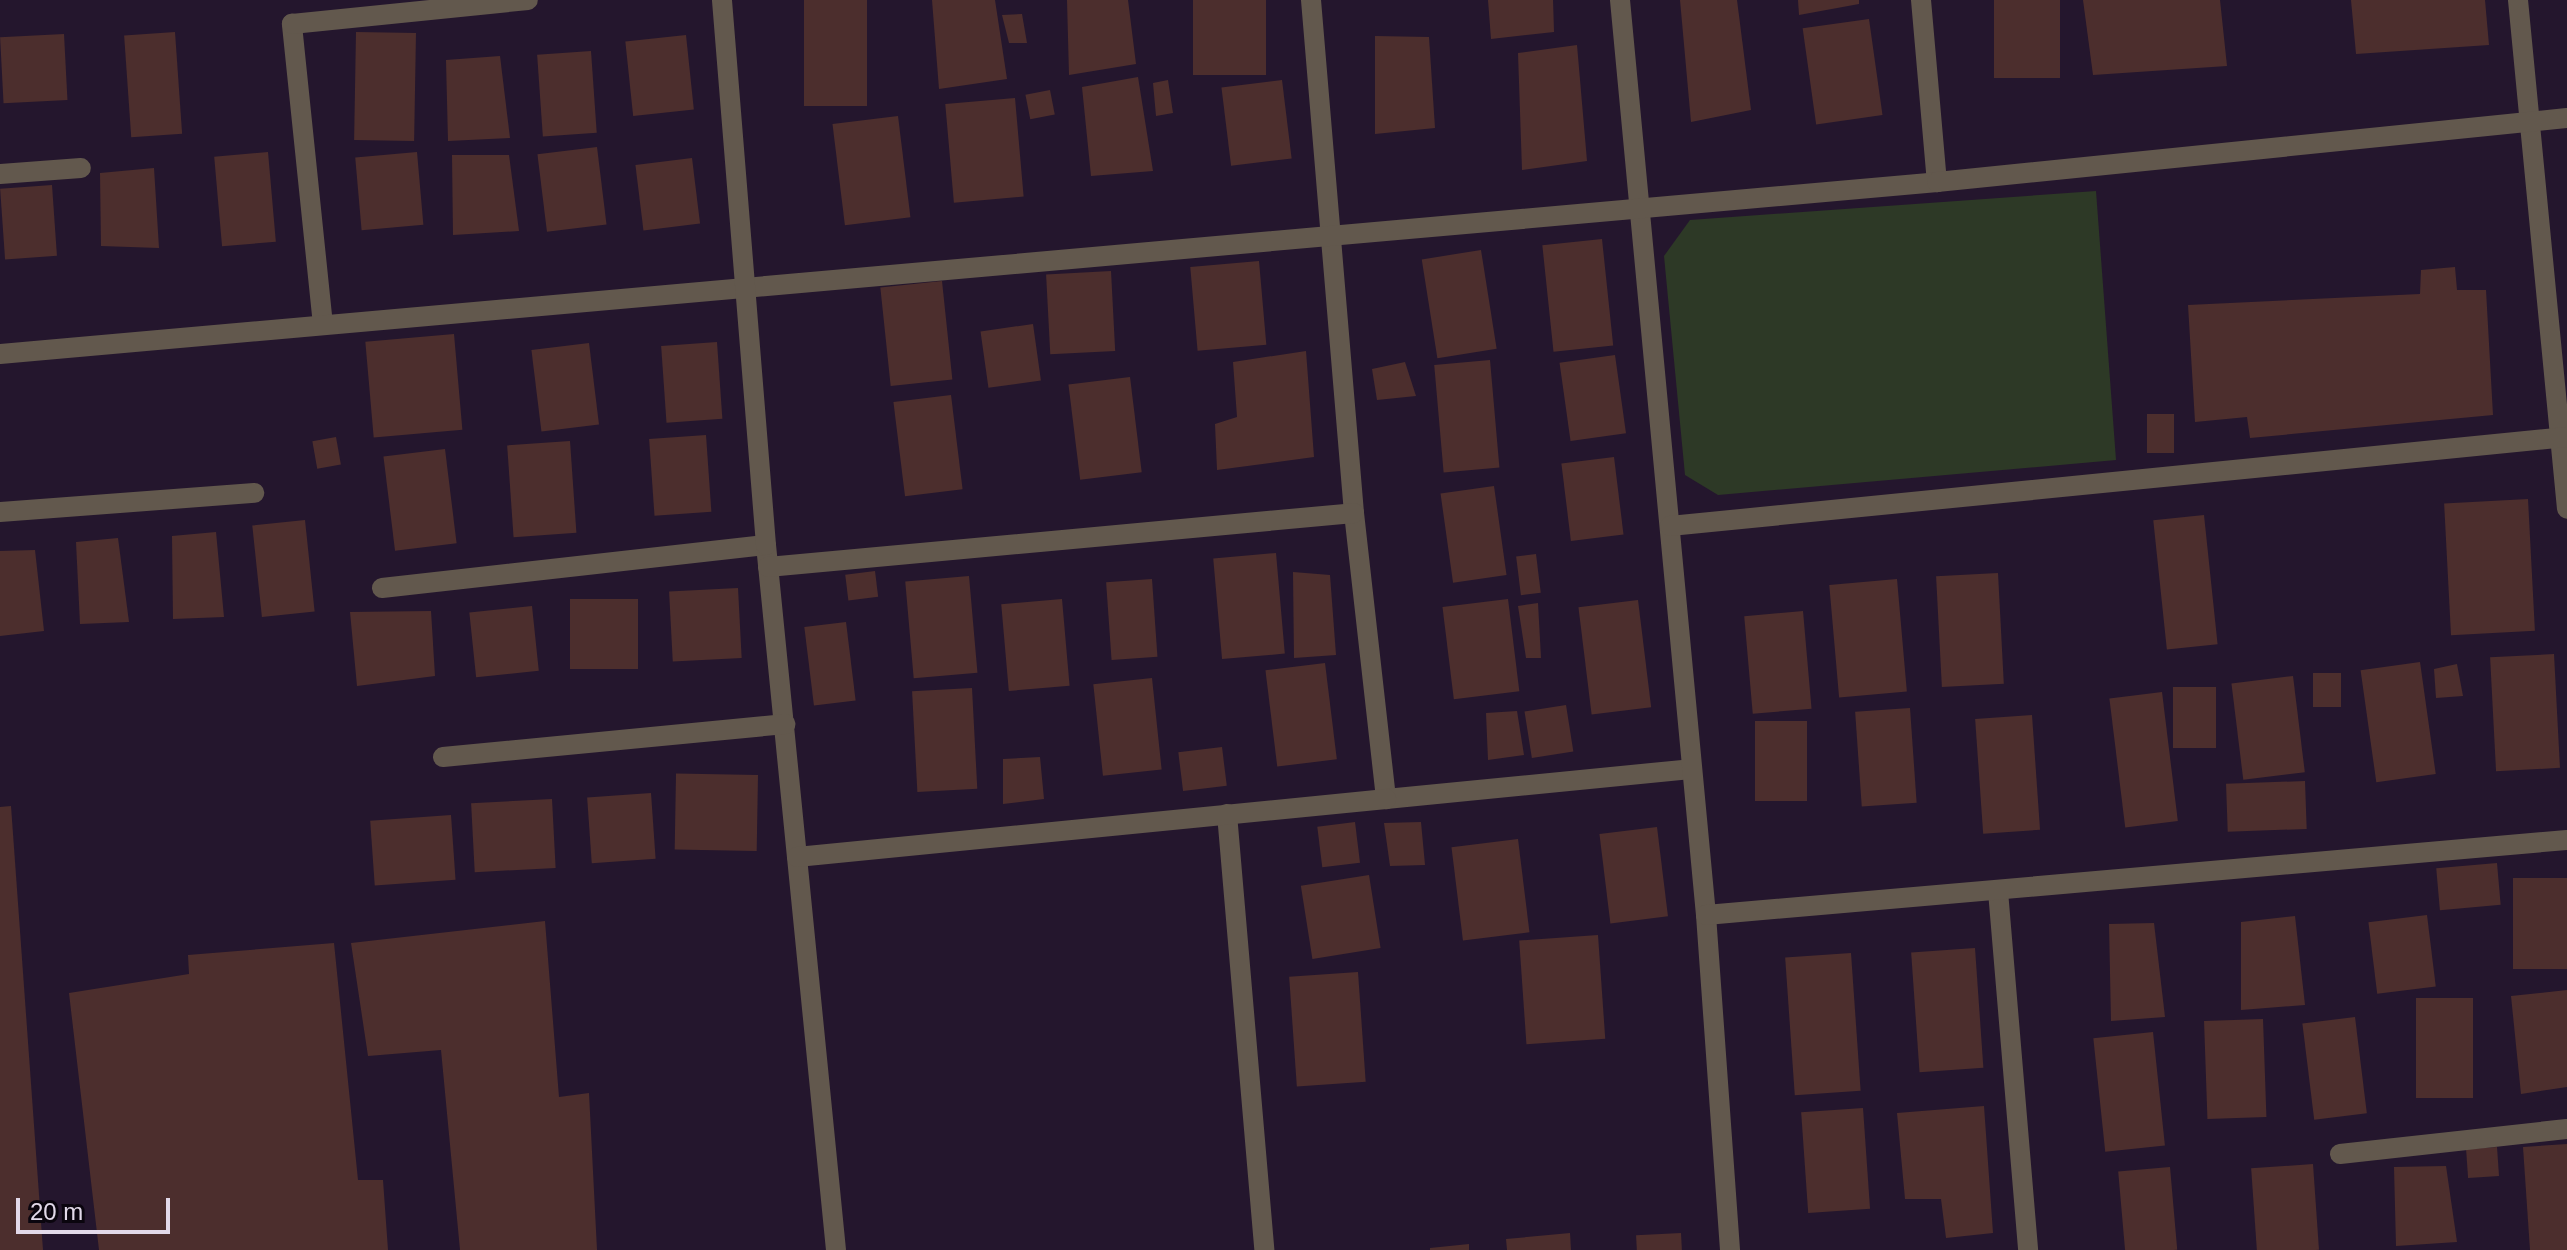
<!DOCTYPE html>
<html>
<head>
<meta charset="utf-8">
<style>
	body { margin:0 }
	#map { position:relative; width:2567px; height:1250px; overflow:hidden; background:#24162d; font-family:Arial,sans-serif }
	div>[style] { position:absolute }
	.green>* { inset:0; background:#2d3926 }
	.building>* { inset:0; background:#4c2e2d; transform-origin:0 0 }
	.minor>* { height:20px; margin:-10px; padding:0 10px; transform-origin:10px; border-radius:10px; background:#62584d }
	span { translate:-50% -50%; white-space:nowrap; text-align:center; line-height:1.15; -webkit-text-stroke:6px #0a050e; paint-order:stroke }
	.scale { position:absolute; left:16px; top:1198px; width:154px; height:36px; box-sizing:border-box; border:4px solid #e2d9e9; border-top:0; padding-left:10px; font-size:24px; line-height:28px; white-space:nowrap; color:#e2d9e9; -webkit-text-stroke:6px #0a050e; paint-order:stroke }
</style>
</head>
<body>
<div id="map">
	<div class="green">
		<i style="clip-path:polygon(2096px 191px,2116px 460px,1718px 495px,1685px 475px,1664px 256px,1690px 220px)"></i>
	</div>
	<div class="building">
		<i style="left:804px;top:0;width:63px;height:106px"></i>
		<i style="clip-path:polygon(932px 0,995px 0,1007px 79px,939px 89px)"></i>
		<i style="clip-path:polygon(1067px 0,1128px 0,1136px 64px,1069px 75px)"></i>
		<i style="left:1193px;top:0;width:73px;height:75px"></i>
		<i style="clip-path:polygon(1488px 0,1553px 0,1554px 32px,1491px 39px)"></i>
		<i style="clip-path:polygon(1680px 0,1737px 0,1751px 110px,1691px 122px)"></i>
		<i style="clip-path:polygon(1798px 0,1859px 0,1859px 4px,1799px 15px)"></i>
		<i style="left:1994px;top:0;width:66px;height:78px"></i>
		<i style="clip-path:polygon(2083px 0,2220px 0,2227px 66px,2093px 75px)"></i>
		<i style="clip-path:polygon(2351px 0,2485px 0,2489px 45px,2356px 54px)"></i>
		<i style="clip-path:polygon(1022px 14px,1027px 43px,1009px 43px,1002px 15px)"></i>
		<i style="left:1869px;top:19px;width:97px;height:67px;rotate:82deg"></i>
		<i style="left:175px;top:32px;width:102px;height:51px;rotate:86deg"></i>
		<i style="left:356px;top:32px;width:60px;height:108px;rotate:1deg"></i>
		<i style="left:64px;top:34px;width:66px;height:64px;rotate:87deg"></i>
		<i style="left:686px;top:35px;width:75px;height:61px;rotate:84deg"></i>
		<i style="clip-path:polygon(1375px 36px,1429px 37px,1435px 128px,1375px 134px)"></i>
		<i style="clip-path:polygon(1577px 45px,1587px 161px,1522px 170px,1518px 53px)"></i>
		<i style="left:591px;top:51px;width:82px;height:54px;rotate:86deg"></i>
		<i style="clip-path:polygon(500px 56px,510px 138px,448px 141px,446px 60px)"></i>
		<i style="clip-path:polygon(1138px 77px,1153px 171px,1091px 176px,1082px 87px)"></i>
		<i style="clip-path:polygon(1168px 80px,1173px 113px,1156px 116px,1153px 83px)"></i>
		<i style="left:1282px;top:80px;width:79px;height:61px;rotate:83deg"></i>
		<i style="left:1050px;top:90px;width:25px;height:25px;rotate:79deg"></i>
		<i style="left:1015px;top:98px;width:99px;height:70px;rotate:85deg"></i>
		<i style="left:898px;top:116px;width:102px;height:66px;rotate:83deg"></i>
		<i style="left:597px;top:147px;width:78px;height:60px;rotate:83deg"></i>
		<i style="left:268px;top:152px;width:90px;height:54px;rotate:85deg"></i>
		<i style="left:417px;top:152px;width:73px;height:62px;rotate:85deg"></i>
		<i style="clip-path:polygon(452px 155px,509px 155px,519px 231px,453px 235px)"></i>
		<i style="left:692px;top:158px;width:66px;height:57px;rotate:83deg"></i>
		<i style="clip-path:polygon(154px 168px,159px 248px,101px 246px,100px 173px)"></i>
		<i style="left:52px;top:185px;width:71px;height:52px;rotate:86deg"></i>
		<i style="left:1602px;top:239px;width:107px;height:60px;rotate:84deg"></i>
		<i style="left:1481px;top:250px;width:100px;height:60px;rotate:81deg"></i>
		<i style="left:1259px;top:261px;width:84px;height:69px;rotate:85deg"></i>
		<i style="clip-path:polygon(2455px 267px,2457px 290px,2486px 290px,2493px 415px,2250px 438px,2247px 417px,2195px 422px,2188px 305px,2420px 294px,2421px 270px)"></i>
		<i style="left:1111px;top:271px;width:80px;height:65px;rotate:87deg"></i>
		<i style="left:942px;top:281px;width:99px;height:62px;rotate:84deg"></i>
		<i style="left:1033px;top:324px;width:57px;height:53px;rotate:82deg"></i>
		<i style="left:454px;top:334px;width:96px;height:89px;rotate:85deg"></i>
		<i style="left:717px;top:342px;width:77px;height:56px;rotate:86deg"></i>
		<i style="left:589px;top:343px;width:82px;height:58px;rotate:83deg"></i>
		<i style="clip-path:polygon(1306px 351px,1314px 457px,1217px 470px,1215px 424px,1237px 417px,1233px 362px)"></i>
		<i style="left:1615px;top:355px;width:79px;height:56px;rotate:82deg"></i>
		<i style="left:1490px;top:360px;width:108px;height:56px;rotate:85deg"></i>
		<i style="clip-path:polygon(1405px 362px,1416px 396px,1377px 400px,1372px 369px)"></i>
		<i style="left:1130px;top:377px;width:96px;height:62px;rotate:83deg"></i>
		<i style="left:951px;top:395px;width:95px;height:58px;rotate:83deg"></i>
		<i style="left:2147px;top:414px;width:27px;height:39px"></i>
		<i style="left:706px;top:435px;width:77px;height:57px;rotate:86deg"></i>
		<i style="left:336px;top:437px;width:28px;height:24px;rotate:80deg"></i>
		<i style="left:570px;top:441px;width:92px;height:63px;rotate:86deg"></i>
		<i style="left:445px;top:449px;width:95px;height:62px;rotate:83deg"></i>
		<i style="left:1614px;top:457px;width:78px;height:53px;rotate:83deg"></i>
		<i style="left:1494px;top:486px;width:90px;height:54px;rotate:82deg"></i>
		<i style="left:2528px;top:499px;width:132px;height:84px;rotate:87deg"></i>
		<i style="left:2204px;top:515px;width:130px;height:51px;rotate:84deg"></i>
		<i style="left:305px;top:520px;width:92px;height:53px;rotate:84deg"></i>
		<i style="clip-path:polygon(216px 532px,224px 617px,173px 619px,172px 536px)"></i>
		<i style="clip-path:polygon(118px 538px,129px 622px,80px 624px,76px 542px)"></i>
		<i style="clip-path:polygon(35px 550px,44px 631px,0 636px,0 551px)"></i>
		<i style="left:1276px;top:553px;width:101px;height:63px;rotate:85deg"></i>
		<i style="left:1536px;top:554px;width:39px;height:20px;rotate:83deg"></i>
		<i style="left:875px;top:571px;width:26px;height:30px;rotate:83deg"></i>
		<i style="clip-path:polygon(1293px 572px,1330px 575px,1336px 655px,1294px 658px)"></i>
		<i style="left:1998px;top:573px;width:111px;height:62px;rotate:87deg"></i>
		<i style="left:969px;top:576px;width:97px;height:64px;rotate:85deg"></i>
		<i style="left:1152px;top:579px;width:78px;height:46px;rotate:86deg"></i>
		<i style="left:1897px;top:579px;width:113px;height:68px;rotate:85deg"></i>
		<i style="left:738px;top:588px;width:70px;height:69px;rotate:87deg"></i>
		<i style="left:570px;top:599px;width:68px;height:70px"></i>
		<i style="left:1062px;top:599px;width:87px;height:61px;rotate:85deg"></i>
		<i style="left:1508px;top:599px;width:93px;height:66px;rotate:83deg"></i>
		<i style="left:1638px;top:600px;width:108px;height:60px;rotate:83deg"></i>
		<i style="clip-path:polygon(1538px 603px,1541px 658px,1526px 658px,1518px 606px)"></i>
		<i style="left:532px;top:606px;width:65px;height:63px;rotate:84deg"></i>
		<i style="clip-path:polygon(431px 611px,435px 676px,357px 686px,350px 612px)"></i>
		<i style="left:1803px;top:611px;width:98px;height:59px;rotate:85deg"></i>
		<i style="left:846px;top:622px;width:79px;height:42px;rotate:83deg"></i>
		<i style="left:2554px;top:654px;width:114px;height:64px;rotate:87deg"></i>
		<i style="left:2420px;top:662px;width:113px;height:60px;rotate:82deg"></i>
		<i style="left:1325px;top:663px;width:97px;height:60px;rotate:83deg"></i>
		<i style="clip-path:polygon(2457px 664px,2463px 696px,2436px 698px,2434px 669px)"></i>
		<i style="left:2313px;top:673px;width:28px;height:34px"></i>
		<i style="left:2293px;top:676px;width:97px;height:62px;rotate:83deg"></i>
		<i style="left:1152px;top:678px;width:92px;height:59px;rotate:84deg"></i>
		<i style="left:2173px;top:687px;width:43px;height:61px"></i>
		<i style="left:972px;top:688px;width:101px;height:60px;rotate:87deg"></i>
		<i style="left:2162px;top:692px;width:130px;height:53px;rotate:83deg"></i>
		<i style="left:1566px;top:705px;width:47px;height:42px;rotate:81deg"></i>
		<i style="left:1910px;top:708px;width:95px;height:55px;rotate:86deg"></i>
		<i style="clip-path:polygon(1517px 711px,1524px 755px,1488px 760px,1486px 713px)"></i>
		<i style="left:2032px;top:715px;width:115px;height:57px;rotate:86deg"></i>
		<i style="left:1755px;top:721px;width:52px;height:80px"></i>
		<i style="left:1222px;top:747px;width:39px;height:44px;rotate:83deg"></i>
		<i style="clip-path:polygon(1040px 757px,1044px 799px,1003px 804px,1003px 759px)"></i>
		<i style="left:758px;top:775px;width:76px;height:82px;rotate:91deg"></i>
		<i style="left:2305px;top:781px;width:48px;height:79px;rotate:88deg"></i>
		<i style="left:651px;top:793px;width:66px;height:64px;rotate:86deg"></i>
		<i style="left:552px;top:799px;width:69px;height:81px;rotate:87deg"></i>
		<i style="clip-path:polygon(11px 806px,43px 1250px,0 1250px,0 807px)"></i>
		<i style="left:451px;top:815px;width:65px;height:81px;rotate:86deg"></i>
		<i style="left:1355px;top:822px;width:41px;height:38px;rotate:83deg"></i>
		<i style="clip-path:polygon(1421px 822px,1425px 865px,1390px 866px,1384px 823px)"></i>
		<i style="left:1657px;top:827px;width:90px;height:58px;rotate:83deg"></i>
		<i style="left:1518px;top:839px;width:94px;height:67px;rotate:83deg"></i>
		<i style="left:2497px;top:863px;width:42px;height:61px;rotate:85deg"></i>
		<i style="left:1369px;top:875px;width:74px;height:69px;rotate:81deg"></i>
		<i style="left:2567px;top:878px;width:91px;height:54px;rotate:90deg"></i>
		<i style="left:2427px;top:915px;width:72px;height:59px;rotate:83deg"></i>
		<i style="clip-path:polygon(2295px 916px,2305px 1005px,2241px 1010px,2241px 922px)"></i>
		<i style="clip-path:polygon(545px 921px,559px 1097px,589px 1093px,597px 1250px,460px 1250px,441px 1050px,368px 1056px,351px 943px)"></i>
		<i style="clip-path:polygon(2154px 923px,2165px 1017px,2111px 1021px,2109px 924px)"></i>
		<i style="left:1598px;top:935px;width:104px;height:79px;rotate:86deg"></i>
		<i style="clip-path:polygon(334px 943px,358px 1180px,383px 1180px,388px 1250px,99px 1250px,69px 993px,189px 974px,188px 955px)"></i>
		<i style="left:1975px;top:948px;width:120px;height:64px;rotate:86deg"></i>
		<i style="left:1851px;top:953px;width:138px;height:66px;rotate:86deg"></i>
		<i style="left:1358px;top:972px;width:110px;height:69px;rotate:86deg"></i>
		<i style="clip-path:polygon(2567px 990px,2567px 1087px,2521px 1094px,2511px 996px)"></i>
		<i style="left:2416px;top:998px;width:57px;height:100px"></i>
		<i style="left:2355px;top:1017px;width:97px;height:53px;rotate:83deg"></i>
		<i style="left:2263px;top:1019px;width:98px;height:59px;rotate:88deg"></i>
		<i style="left:2153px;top:1032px;width:114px;height:60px;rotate:84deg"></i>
		<i style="clip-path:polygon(1984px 1106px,1993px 1233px,1946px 1238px,1941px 1199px,1905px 1199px,1897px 1113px)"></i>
		<i style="left:1863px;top:1108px;width:101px;height:62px;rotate:86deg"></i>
		<i style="clip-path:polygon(2567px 1144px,2567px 1250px,2530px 1250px,2523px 1147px)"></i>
		<i style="left:2497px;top:1147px;width:29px;height:31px;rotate:86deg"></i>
		<i style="left:2313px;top:1164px;width:86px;height:62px;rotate:86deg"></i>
		<i style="clip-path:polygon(2446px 1166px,2457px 1242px,2396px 1246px,2394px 1167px)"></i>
		<i style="left:2170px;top:1167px;width:83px;height:52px;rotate:85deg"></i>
		<i style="clip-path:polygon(1570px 1233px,1571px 1250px,1507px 1250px,1506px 1239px)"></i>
		<i style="left:1681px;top:1233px;width:17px;height:45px;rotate:87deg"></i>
		<i style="clip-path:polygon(1469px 1244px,1469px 1250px,1430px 1250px,1430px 1248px)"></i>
	</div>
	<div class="minor">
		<i style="left:1311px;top:0;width:515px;rotate:85.21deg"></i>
		<i style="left:1354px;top:513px;width:288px;rotate:83.6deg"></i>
		<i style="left:1386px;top:799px;width:306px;rotate:-5.6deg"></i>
		<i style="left:1620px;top:0;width:919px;rotate:84.63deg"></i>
		<i style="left:1706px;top:915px;width:336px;rotate:85.9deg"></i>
		<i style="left:1921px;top:0;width:183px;rotate:85deg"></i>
		<i style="left:2518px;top:0;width:511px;rotate:84.5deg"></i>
		<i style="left:0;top:174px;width:81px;rotate:-4.2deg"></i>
		<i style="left:323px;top:325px;width:303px;rotate:-95.9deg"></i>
		<i style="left:292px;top:24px;width:237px;rotate:-5.8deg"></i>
		<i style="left:0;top:354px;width:1945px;rotate:-5.07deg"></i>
		<i style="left:1937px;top:182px;width:633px;rotate:-5.8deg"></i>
		<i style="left:0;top:512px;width:255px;rotate:-4.3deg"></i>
		<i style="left:1670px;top:526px;width:901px;rotate:-5.67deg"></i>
		<i style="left:766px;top:545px;width:708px;rotate:84.33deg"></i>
		<i style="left:768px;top:567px;width:588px;rotate:-5.26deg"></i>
		<i style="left:382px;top:588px;width:386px;rotate:-6.4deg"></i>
		<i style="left:766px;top:545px;width:547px;rotate:-94.62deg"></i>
		<i style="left:443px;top:757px;width:344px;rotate:-5.5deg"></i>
		<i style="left:1227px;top:814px;width:438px;rotate:85.1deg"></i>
		<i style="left:797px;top:857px;width:592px;rotate:-5.62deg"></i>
		<i style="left:1998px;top:891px;width:360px;rotate:85.2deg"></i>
		<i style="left:1706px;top:915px;width:864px;rotate:-4.98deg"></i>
		<i style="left:2340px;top:1154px;width:228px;rotate:-6.3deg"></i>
	</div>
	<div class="scale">20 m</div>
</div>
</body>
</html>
